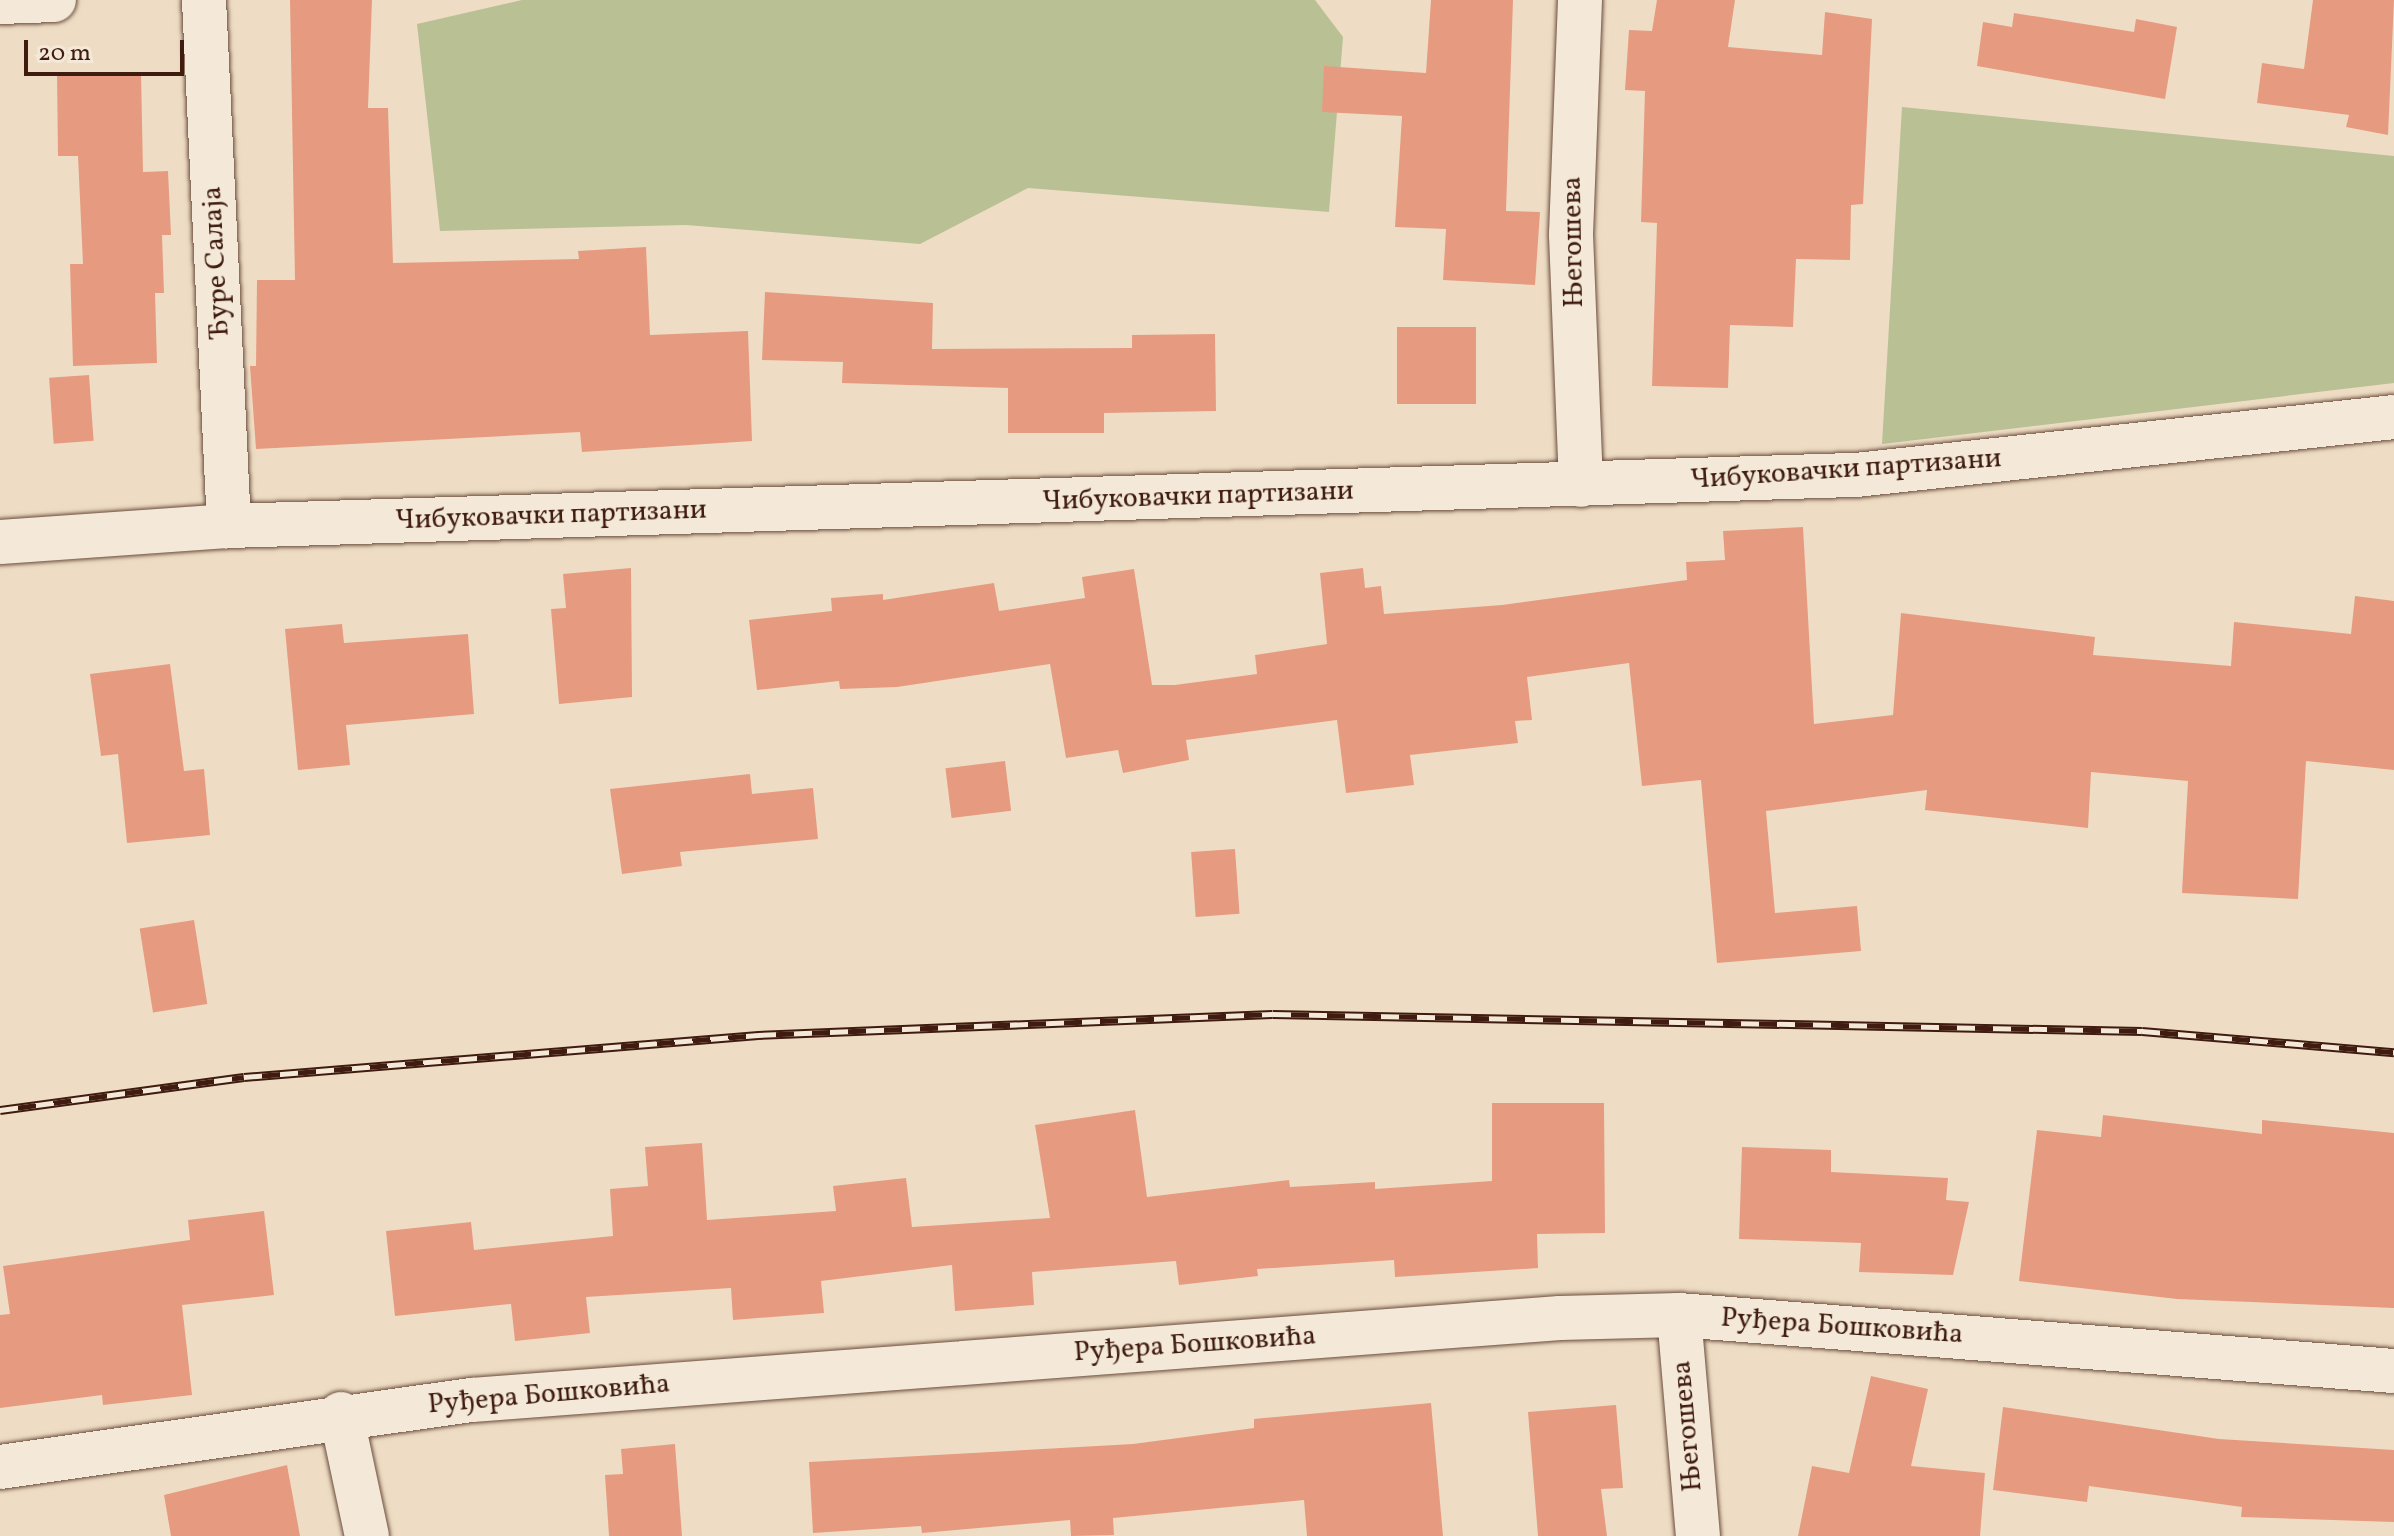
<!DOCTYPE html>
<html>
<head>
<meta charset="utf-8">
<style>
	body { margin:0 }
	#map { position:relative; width:2394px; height:1536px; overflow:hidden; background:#eeddc4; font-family:Vollkorn,serif }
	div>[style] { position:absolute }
	.green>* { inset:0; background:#b9c094 }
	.building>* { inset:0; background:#e69b81; transform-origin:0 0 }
	.roads { filter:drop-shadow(0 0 2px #6b4c3c) drop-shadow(0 0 2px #6b4c3c) }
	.street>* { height:44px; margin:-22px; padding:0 22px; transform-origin:22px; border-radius:22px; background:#f4e9d9 }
	.rail>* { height:9px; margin-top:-4.5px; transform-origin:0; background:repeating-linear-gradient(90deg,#f4e9d9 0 18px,#3f1c0f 0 36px); box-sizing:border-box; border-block:2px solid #3f1c0f }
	span { translate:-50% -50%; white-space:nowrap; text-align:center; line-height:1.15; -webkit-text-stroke:8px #f4e9d9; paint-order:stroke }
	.street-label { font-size:28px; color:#3f1c0f }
	.scale { position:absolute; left:24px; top:40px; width:160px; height:36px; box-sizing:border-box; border:4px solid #3f1c0f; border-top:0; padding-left:10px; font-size:24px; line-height:28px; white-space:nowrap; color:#3f1c0f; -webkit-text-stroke:6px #f4e9d9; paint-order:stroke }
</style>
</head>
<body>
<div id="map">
	<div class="green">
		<i style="clip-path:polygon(522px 0,1315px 0,1343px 37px,1329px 212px,1028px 188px,920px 244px,686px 225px,440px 231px,417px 24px)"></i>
		<i style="clip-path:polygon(1902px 107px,2394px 156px,2394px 383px,1882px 444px)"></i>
	</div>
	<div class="building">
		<i style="clip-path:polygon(290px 0,372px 0,368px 108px,388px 108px,393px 263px,579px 259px,578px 251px,646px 247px,650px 335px,748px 331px,752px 441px,582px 452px,580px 432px,256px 449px,250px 366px,256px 366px,257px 280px,295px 280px)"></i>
		<i style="clip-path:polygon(1431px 0,1513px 0,1506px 211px,1540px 212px,1535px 285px,1443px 280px,1446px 229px,1395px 227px,1402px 116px,1322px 112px,1324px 66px,1426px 73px)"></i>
		<i style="clip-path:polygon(1657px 0,1735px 0,1728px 47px,1822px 55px,1825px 12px,1872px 19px,1863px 204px,1851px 205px,1850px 260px,1796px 259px,1793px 327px,1730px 325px,1728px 388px,1652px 386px,1657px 223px,1641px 222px,1645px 91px,1625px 90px,1629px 30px,1652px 31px)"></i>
		<i style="clip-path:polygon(2313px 0,2394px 0,2388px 135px,2346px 127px,2349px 115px,2257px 103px,2262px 63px,2304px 69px)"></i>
		<i style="clip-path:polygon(2014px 13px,2134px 32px,2136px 19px,2177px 27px,2165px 99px,1977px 66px,1983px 22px,2012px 27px)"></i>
		<i style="clip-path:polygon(141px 72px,143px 172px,168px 171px,171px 235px,162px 235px,164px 293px,155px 293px,157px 363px,73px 366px,70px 264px,83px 264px,78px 156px,58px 156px,57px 73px)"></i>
		<i style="clip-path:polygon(765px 292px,933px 303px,932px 349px,1132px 348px,1132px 335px,1215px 334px,1216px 411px,1104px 413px,1104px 433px,1008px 433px,1008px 388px,842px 383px,843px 362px,762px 360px)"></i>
		<i style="left:1397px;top:327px;width:79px;height:77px"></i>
		<i style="left:89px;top:375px;width:66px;height:40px;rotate:86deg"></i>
		<i style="clip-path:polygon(1803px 527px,1814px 724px,1893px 715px,1901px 613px,2095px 637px,2093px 655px,2231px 666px,2234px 622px,2351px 634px,2355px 596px,2394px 601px,2394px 770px,2306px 761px,2298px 899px,2182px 893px,2188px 781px,2091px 772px,2088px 828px,1925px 810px,1927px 790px,1766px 811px,1775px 913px,1857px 906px,1861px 951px,1717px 963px,1701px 780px,1642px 786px,1629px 663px,1527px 677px,1532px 720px,1515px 721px,1518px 743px,1410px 755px,1414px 785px,1346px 793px,1337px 720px,1186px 740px,1189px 760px,1123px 773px,1118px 750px,1066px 758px,1050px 664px,897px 687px,840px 689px,839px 681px,757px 690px,749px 620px,832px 611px,831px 598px,883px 594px,883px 600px,994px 583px,999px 611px,1085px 598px,1082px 577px,1134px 569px,1152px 685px,1175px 685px,1257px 674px,1255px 655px,1327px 644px,1320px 573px,1363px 568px,1365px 588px,1381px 586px,1384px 614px,1502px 605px,1687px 580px,1686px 562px,1725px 560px,1723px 531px)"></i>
		<i style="clip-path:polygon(631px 568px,632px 697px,559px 704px,551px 609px,566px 608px,563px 574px)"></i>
		<i style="clip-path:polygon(342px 624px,344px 643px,468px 634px,474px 714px,346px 725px,350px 765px,298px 770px,285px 629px)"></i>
		<i style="clip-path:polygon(170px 664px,184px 771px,204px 769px,210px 835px,127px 843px,118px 754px,101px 756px,90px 674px)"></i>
		<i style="left:1005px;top:761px;width:50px;height:60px;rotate:83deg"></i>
		<i style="clip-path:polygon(750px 774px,752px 794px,813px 788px,818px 839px,680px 852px,682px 866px,622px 874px,610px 789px)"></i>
		<i style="left:1235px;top:849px;width:65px;height:44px;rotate:86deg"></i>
		<i style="left:194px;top:920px;width:85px;height:55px;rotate:81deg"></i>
		<i style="clip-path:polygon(1492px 1103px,1604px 1103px,1605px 1233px,1537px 1234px,1538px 1268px,1395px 1277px,1394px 1260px,1257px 1269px,1258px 1276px,1179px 1285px,1176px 1261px,1032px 1272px,1034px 1305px,955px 1311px,952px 1265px,821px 1281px,824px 1313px,733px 1320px,731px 1288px,586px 1297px,590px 1333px,515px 1341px,511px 1304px,395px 1316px,386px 1231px,471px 1222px,474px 1250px,613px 1236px,610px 1189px,648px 1186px,645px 1147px,702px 1143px,707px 1220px,836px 1211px,833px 1186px,906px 1178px,912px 1227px,1050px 1218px,1035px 1125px,1135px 1110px,1147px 1197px,1289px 1180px,1290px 1187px,1375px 1182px,1375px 1189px,1492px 1181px)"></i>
		<i style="clip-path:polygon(2103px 1115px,2262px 1134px,2262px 1120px,2394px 1133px,2394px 1308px,2177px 1299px,2019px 1281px,2037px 1130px,2101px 1137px)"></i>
		<i style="clip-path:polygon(1742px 1147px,1831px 1150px,1831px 1172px,1948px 1178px,1946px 1200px,1969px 1202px,1953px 1275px,1859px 1272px,1861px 1243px,1739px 1239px)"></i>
		<i style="clip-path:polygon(264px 1211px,274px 1295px,182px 1305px,192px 1395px,103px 1405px,102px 1395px,0 1408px,0 1315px,10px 1314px,3px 1266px,190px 1240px,188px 1220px)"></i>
		<i style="clip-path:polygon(1871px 1376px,1928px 1389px,1911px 1466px,1985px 1473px,1980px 1536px,1798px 1536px,1812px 1466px,1849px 1473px)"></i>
		<i style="clip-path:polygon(1431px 1403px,1443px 1536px,1307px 1536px,1304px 1500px,1113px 1518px,1114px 1535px,1071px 1536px,1070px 1520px,922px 1533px,921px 1526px,813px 1533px,809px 1462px,1133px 1444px,1254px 1428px,1254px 1419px)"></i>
		<i style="clip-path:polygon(1616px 1405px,1623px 1488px,1601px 1489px,1607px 1536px,1538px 1536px,1528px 1412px)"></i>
		<i style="clip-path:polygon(2003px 1407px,2219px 1439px,2394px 1450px,2394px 1522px,2241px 1517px,2242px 1507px,2089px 1486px,2087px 1502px,1993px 1490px)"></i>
		<i style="clip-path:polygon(675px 1444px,682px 1536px,609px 1536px,605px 1475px,623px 1474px,621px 1449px)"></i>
		<i style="clip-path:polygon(287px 1465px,300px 1536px,171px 1536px,164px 1495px)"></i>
	</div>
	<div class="roads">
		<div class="street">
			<i style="left:204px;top:0;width:527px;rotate:87.28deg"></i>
			<i style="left:1580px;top:0;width:235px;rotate:92.2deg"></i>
			<i style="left:1571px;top:235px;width:250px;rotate:87.7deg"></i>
			<i style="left:0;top:2px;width:54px;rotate:-2.1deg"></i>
			<i style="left:0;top:542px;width:230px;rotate:-4deg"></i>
			<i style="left:229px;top:526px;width:1628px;rotate:-1.8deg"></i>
			<i style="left:1856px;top:475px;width:541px;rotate:-6.15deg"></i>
			<i style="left:1679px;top:1315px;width:222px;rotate:85.1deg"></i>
			<i style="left:341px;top:1414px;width:125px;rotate:78deg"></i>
			<i style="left:0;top:1467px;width:477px;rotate:-8.1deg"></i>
			<i style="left:472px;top:1400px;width:1091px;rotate:-4.31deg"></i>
			<i style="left:1560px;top:1318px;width:119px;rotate:-1.4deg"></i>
			<i style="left:1679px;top:1315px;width:717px;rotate:4.48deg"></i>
		</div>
	</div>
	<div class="rail">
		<i style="left:0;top:1110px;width:246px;rotate:-7.7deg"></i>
		<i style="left:244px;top:1077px;width:516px;rotate:-4.67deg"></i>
		<i style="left:758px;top:1035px;width:515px;rotate:-2.34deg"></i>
		<i style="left:1273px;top:1014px;width:869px;rotate:1.12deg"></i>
		<i style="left:2142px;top:1031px;width:253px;rotate:4.8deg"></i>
	</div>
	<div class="street-label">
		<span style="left:1574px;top:242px;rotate:-91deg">Његошева</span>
		<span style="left:217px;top:263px;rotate:-93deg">Ђуре Салаја</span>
		<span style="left:1846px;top:470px;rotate:-4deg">Чибуковачки партизани</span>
		<span style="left:1198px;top:497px;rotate:-2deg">Чибуковачки партизани</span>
		<span style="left:551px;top:516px;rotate:-2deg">Чибуковачки партизани</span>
		<span style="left:1842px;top:1327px;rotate:4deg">Руђера Бошковића</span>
		<span style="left:1195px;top:1345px;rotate:-4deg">Руђера Бошковића</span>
		<span style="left:549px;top:1395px;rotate:-5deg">Руђера Бошковића</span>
		<span style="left:1688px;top:1426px;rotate:-95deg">Његошева</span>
	</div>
	<div class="scale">20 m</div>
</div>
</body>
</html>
